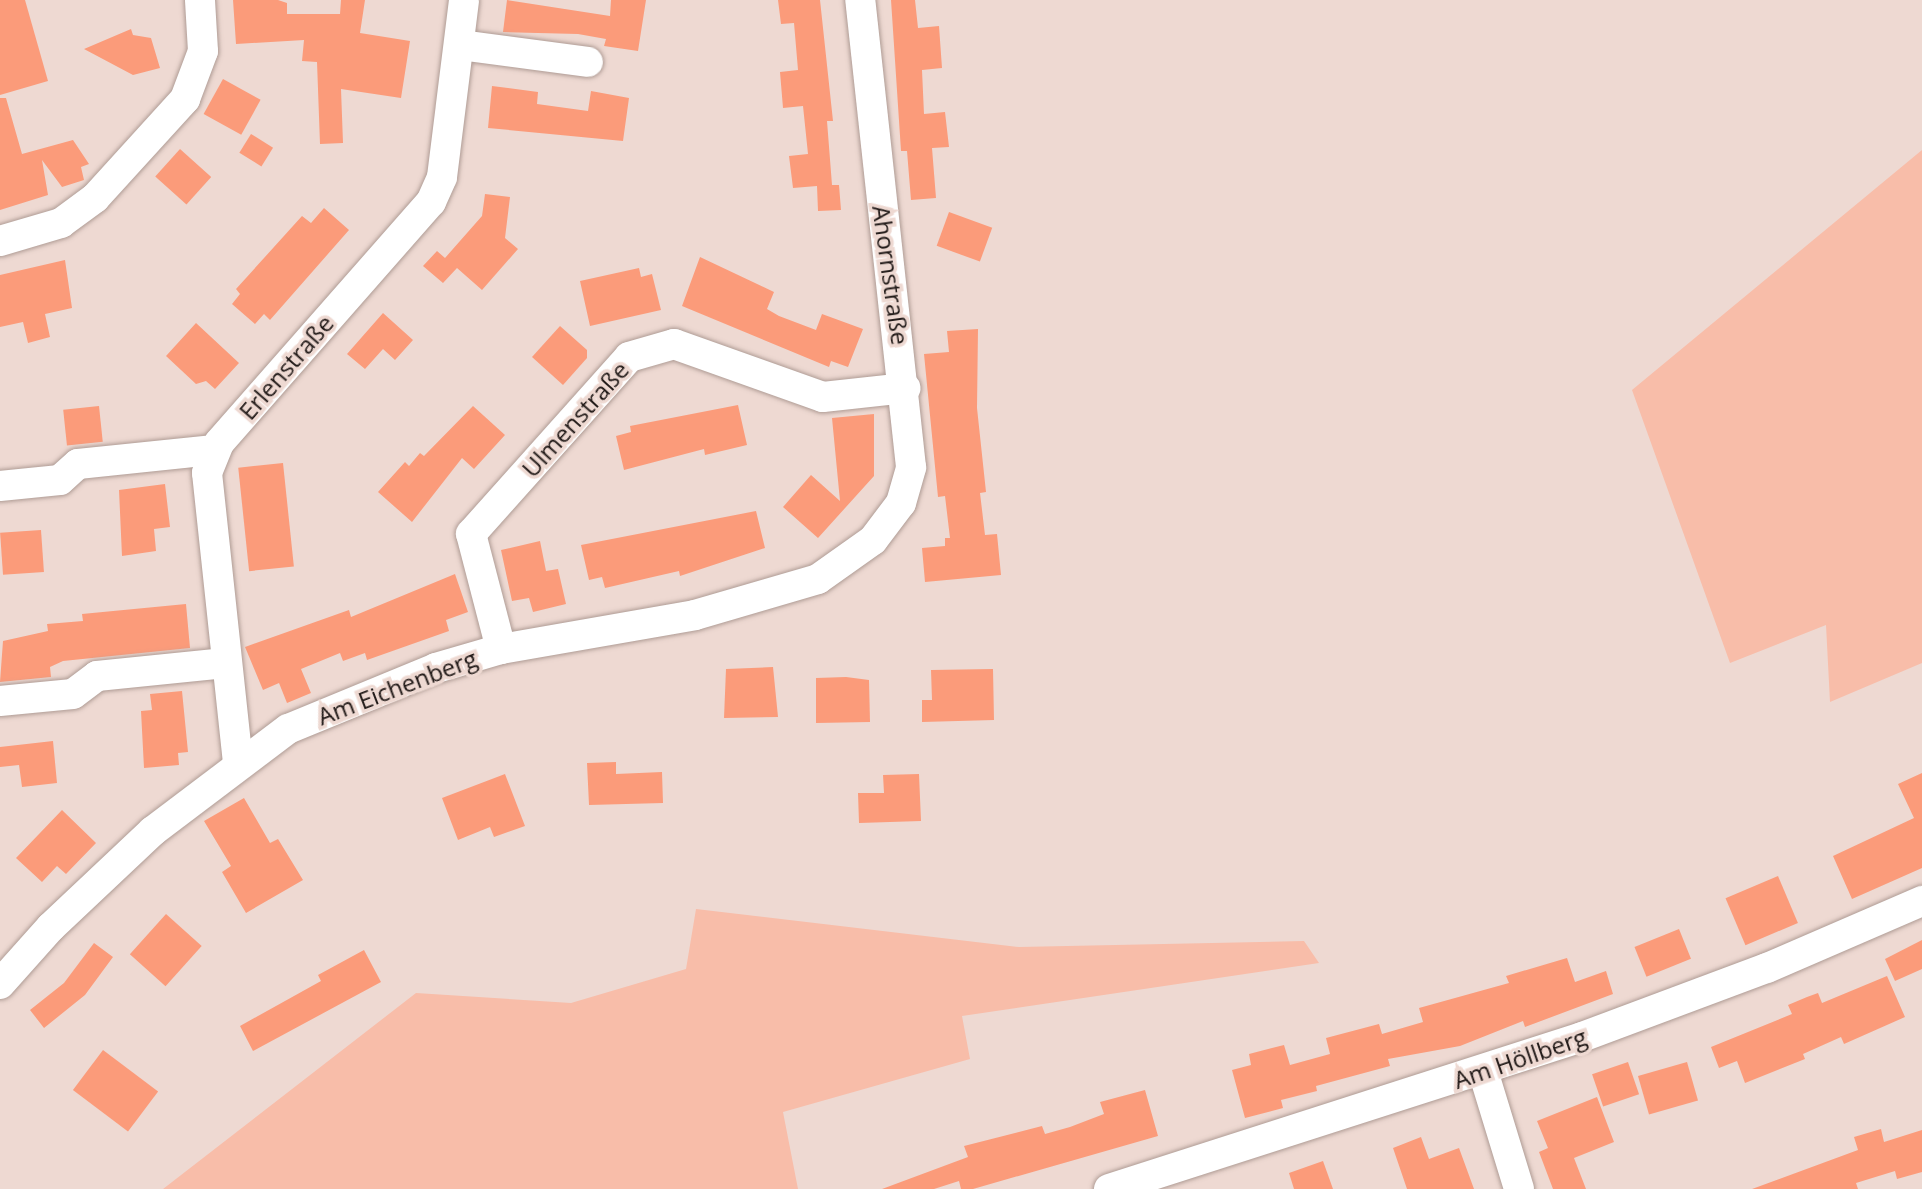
<!DOCTYPE html>
<html>
<head>
<meta charset="utf-8">
<style>
	body { margin:0 }
	#map { position:relative; width:1922px; height:1189px; overflow:hidden; background:#eed9d2; font-family:"Open Sans",sans-serif }
	div>[style] { position:absolute }
	.green>* { inset:0; background:#f8bda9 }
	.building>* { inset:0; background:#fb9b7a; transform-origin:0 0 }
	.roads { filter:drop-shadow(0 0 2px #af9c95) drop-shadow(0 0 2px #af9c95) }
	.street>* { height:30px; margin:-15px; padding:0 15px; transform-origin:15px; border-radius:15px; background:#fff }
	span { translate:-50% -50%; white-space:nowrap; text-align:center; line-height:1.15; -webkit-text-stroke:7px #eed9d2; paint-order:stroke }
	.street-label { font-size:24px; color:#1f1816 }
</style>
</head>
<body>
<div id="map">
	<div class="green">
		<i style="clip-path:polygon(1922px 150px,1922px 663px,1830px 702px,1826px 625px,1730px 663px,1632px 390px)"></i>
		<i style="clip-path:polygon(696px 909px,1019px 947px,1304px 941px,1319px 963px,962px 1016px,970px 1059px,783px 1112px,798px 1189px,163px 1189px,416px 993px,571px 1003px,686px 969px)"></i>
	</div>
	<div class="building">
		<i style="clip-path:polygon(0 0,25px 0,48px 81px,0 95px)"></i>
		<i style="clip-path:polygon(233px 0,278px 0,287px 3px,287px 14px,340px 14px,341px 0,365px 0,360px 33px,410px 41px,401px 98px,341px 89px,343px 143px,320px 144px,317px 62px,302px 61px,304px 40px,236px 44px)"></i>
		<i style="clip-path:polygon(507px 0,610px 16px,611px 0,646px 0,638px 51px,604px 46px,606px 39px,578px 34px,503px 32px)"></i>
		<i style="clip-path:polygon(778px 0,820px 0,833px 121px,827px 121px,832px 185px,839px 185px,841px 210px,818px 211px,817px 186px,793px 188px,789px 156px,808px 154px,803px 106px,783px 108px,780px 72px,798px 70px,794px 23px,781px 24px)"></i>
		<i style="clip-path:polygon(891px 0,915px 0,918px 28px,939px 26px,942px 68px,922px 70px,924px 114px,945px 112px,949px 147px,932px 148px,936px 198px,911px 200px,907px 151px,901px 151px)"></i>
		<i style="clip-path:polygon(131px 29px,133px 35px,151px 38px,160px 68px,133px 75px,84px 49px)"></i>
		<i style="left:223px;top:79px;width:43px;height:40px;rotate:29deg"></i>
		<i style="clip-path:polygon(492px 86px,538px 92px,537px 104px,588px 111px,591px 91px,629px 98px,623px 141px,488px 128px)"></i>
		<i style="clip-path:polygon(0 98px,6px 98px,22px 154px,73px 140px,89px 164px,81px 167px,84px 180px,62px 187px,42px 160px,48px 195px,0 210px)"></i>
		<i style="left:251px;top:134px;width:26px;height:22px;rotate:32deg"></i>
		<i style="left:180px;top:149px;width:42px;height:37px;rotate:42deg"></i>
		<i style="clip-path:polygon(485px 194px,510px 197px,505px 238px,518px 249px,482px 290px,457px 268px,443px 283px,423px 266px,437px 251px,445px 258px,482px 216px)"></i>
		<i style="clip-path:polygon(324px 208px,349px 230px,270px 320px,264px 314px,255px 324px,232px 304px,240px 294px,236px 289px,302px 216px,311px 223px)"></i>
		<i style="left:949px;top:212px;width:46px;height:36px;rotate:20deg"></i>
		<i style="clip-path:polygon(700px 257px,774px 292px,767px 309px,779px 316px,816px 330px,822px 314px,863px 329px,848px 367px,831px 361px,829px 367px,682px 306px)"></i>
		<i style="clip-path:polygon(65px 260px,72px 308px,45px 314px,50px 337px,28px 343px,23px 322px,0 327px,0 275px)"></i>
		<i style="clip-path:polygon(639px 268px,641px 277px,652px 274px,661px 310px,590px 326px,580px 281px)"></i>
		<i style="clip-path:polygon(383px 313px,413px 340px,395px 360px,383px 349px,365px 369px,347px 354px)"></i>
		<i style="clip-path:polygon(196px 323px,239px 363px,215px 389px,206px 381px,196px 384px,166px 356px)"></i>
		<i style="clip-path:polygon(560px 326px,587px 350px,587px 358px,563px 385px,532px 357px)"></i>
		<i style="clip-path:polygon(978px 329px,977px 408px,986px 492px,980px 493px,985px 535px,997px 534px,1001px 575px,925px 582px,922px 548px,945px 546px,945px 538px,950px 538px,945px 496px,938px 497px,924px 354px,949px 352px,947px 331px)"></i>
		<i style="clip-path:polygon(738px 405px,747px 445px,705px 455px,704px 449px,624px 470px,616px 436px,631px 432px,630px 426px)"></i>
		<i style="left:99px;top:406px;width:36px;height:36px;rotate:84deg"></i>
		<i style="clip-path:polygon(473px 406px,505px 435px,474px 469px,462px 458px,412px 522px,378px 492px,405px 462px,409px 466px,420px 453px,424px 456px)"></i>
		<i style="clip-path:polygon(874px 414px,874px 476px,818px 538px,783px 507px,811px 475px,840px 501px,832px 418px)"></i>
		<i style="left:283px;top:463px;width:104px;height:45px;rotate:84deg"></i>
		<i style="clip-path:polygon(165px 484px,170px 527px,154px 529px,156px 551px,122px 556px,119px 490px)"></i>
		<i style="clip-path:polygon(756px 511px,765px 548px,680px 576px,679px 571px,605px 588px,602px 577px,589px 580px,581px 545px)"></i>
		<i style="left:41px;top:530px;width:42px;height:41px;rotate:86deg"></i>
		<i style="clip-path:polygon(540px 541px,546px 571px,558px 569px,566px 604px,533px 612px,529px 598px,512px 601px,501px 550px)"></i>
		<i style="clip-path:polygon(455px 574px,468px 612px,446px 620px,449px 631px,367px 660px,365px 653px,343px 661px,340px 653px,301px 669px,311px 693px,287px 703px,279px 683px,263px 690px,245px 647px,349px 610px,351px 617px)"></i>
		<i style="clip-path:polygon(186px 604px,190px 648px,63px 661px,50px 667px,51px 677px,0 682px,3px 641px,48px 631px,47px 624px,83px 621px,82px 614px)"></i>
		<i style="clip-path:polygon(773px 667px,778px 717px,724px 718px,726px 669px)"></i>
		<i style="clip-path:polygon(993px 669px,994px 720px,922px 722px,922px 700px,932px 700px,931px 670px)"></i>
		<i style="clip-path:polygon(846px 677px,869px 680px,870px 722px,816px 723px,816px 678px)"></i>
		<i style="clip-path:polygon(182px 691px,188px 752px,178px 753px,179px 765px,144px 768px,141px 711px,152px 710px,150px 694px)"></i>
		<i style="clip-path:polygon(53px 741px,57px 783px,22px 787px,19px 765px,0 767px,0 747px)"></i>
		<i style="clip-path:polygon(616px 762px,616px 774px,662px 772px,663px 803px,589px 805px,587px 763px)"></i>
		<i style="clip-path:polygon(1922px 773px,1922px 868px,1852px 899px,1833px 856px,1914px 818px,1898px 784px)"></i>
		<i style="clip-path:polygon(505px 774px,525px 826px,494px 837px,490px 827px,458px 840px,442px 798px)"></i>
		<i style="clip-path:polygon(919px 774px,921px 821px,859px 823px,858px 793px,884px 793px,883px 775px)"></i>
		<i style="clip-path:polygon(244px 798px,270px 843px,278px 839px,303px 880px,246px 913px,222px 872px,231px 866px,204px 821px)"></i>
		<i style="clip-path:polygon(62px 810px,96px 843px,66px 874px,57px 866px,42px 882px,16px 858px)"></i>
		<i style="left:1778px;top:876px;width:51px;height:57px;rotate:67deg"></i>
		<i style="left:166px;top:914px;width:48px;height:54px;rotate:42deg"></i>
		<i style="left:1679px;top:929px;width:32px;height:48px;rotate:68deg"></i>
		<i style="clip-path:polygon(1922px 940px,1922px 969px,1895px 981px,1885px 959px)"></i>
		<i style="clip-path:polygon(94px 943px,113px 957px,85px 995px,44px 1028px,30px 1010px,64px 983px)"></i>
		<i style="clip-path:polygon(364px 950px,381px 982px,253px 1051px,240px 1026px,321px 981px,318px 975px)"></i>
		<i style="clip-path:polygon(1567px 958px,1575px 982px,1606px 971px,1613px 994px,1525px 1027px,1523px 1021px,1460px 1046px,1388px 1059px,1390px 1066px,1316px 1086px,1317px 1091px,1281px 1100px,1283px 1108px,1245px 1118px,1232px 1070px,1251px 1065px,1249px 1054px,1284px 1045px,1290px 1065px,1330px 1054px,1326px 1038px,1379px 1024px,1382px 1034px,1423px 1022px,1419px 1008px,1509px 983px,1506px 976px)"></i>
		<i style="clip-path:polygon(1887px 976px,1905px 1017px,1844px 1044px,1841px 1037px,1803px 1054px,1805px 1059px,1745px 1083px,1737px 1061px,1719px 1068px,1711px 1047px,1792px 1014px,1788px 1005px,1807px 997px,1818px 993px,1822px 1003px)"></i>
		<i style="left:103px;top:1050px;width:69px;height:50px;rotate:37deg"></i>
		<i style="left:1628px;top:1062px;width:34px;height:38px;rotate:71deg"></i>
		<i style="left:1687px;top:1062px;width:40px;height:51px;rotate:74deg"></i>
		<i style="clip-path:polygon(1145px 1090px,1158px 1136px,973px 1189px,961px 1189px,959px 1181px,934px 1189px,882px 1189px,968px 1157px,964px 1146px,1042px 1126px,1045px 1134px,1070px 1127px,1104px 1114px,1100px 1102px)"></i>
		<i style="clip-path:polygon(1597px 1097px,1614px 1142px,1574px 1158px,1586px 1189px,1553px 1189px,1539px 1152px,1548px 1148px,1537px 1121px)"></i>
		<i style="clip-path:polygon(1881px 1129px,1884px 1142px,1922px 1130px,1922px 1172px,1897px 1179px,1895px 1171px,1856px 1183px,1858px 1189px,1752px 1189px,1858px 1150px,1854px 1137px)"></i>
		<i style="clip-path:polygon(1421px 1137px,1429px 1159px,1459px 1148px,1474px 1189px,1407px 1189px,1393px 1148px)"></i>
		<i style="clip-path:polygon(1323px 1161px,1333px 1189px,1294px 1189px,1289px 1173px)"></i>
	</div>
	<div class="roads">
		<div class="street">
			<i style="left:461px;top:45px;width:128px;rotate:7.6deg"></i>
			<i style="left:0;top:241px;width:64px;rotate:-16.4deg"></i>
			<i style="left:61px;top:223px;width:42px;rotate:-36.3deg"></i>
			<i style="left:95px;top:198px;width:134px;rotate:-47.7deg"></i>
			<i style="left:185px;top:99px;width:51px;rotate:-69.4deg"></i>
			<i style="left:203px;top:51px;width:51px;rotate:-93.4deg"></i>
			<i style="left:0;top:486px;width:60px;rotate:-5.7deg"></i>
			<i style="left:60px;top:480px;width:24px;rotate:-42deg"></i>
			<i style="left:78px;top:464px;width:137px;rotate:-5.9deg"></i>
			<i style="left:501px;top:649px;width:119px;rotate:-104.6deg"></i>
			<i style="left:471px;top:534px;width:237px;rotate:-48.2deg"></i>
			<i style="left:629px;top:357px;width:47px;rotate:-16.1deg"></i>
			<i style="left:674px;top:344px;width:158px;rotate:19.6deg"></i>
			<i style="left:823px;top:397px;width:83px;rotate:-6.2deg"></i>
			<i style="left:0;top:701px;width:73px;rotate:-5.5deg"></i>
			<i style="left:73px;top:694px;width:30px;rotate:-37deg"></i>
			<i style="left:97px;top:676px;width:129px;rotate:-5.8deg"></i>
			<i style="left:238px;top:763px;width:292px;rotate:-96.1deg"></i>
			<i style="left:207px;top:473px;width:32px;rotate:-68deg"></i>
			<i style="left:219px;top:443px;width:321px;rotate:-48.7deg"></i>
			<i style="left:431px;top:202px;width:27px;rotate:-66deg"></i>
			<i style="left:442px;top:177px;width:178px;rotate:-82.9deg"></i>
			<i style="left:0;top:984px;width:76px;rotate:-48.2deg"></i>
			<i style="left:51px;top:927px;width:140px;rotate:-43.3deg"></i>
			<i style="left:153px;top:831px;width:169px;rotate:-37.1deg"></i>
			<i style="left:288px;top:729px;width:160px;rotate:-22.4deg"></i>
			<i style="left:436px;top:668px;width:68px;rotate:-16.3deg"></i>
			<i style="left:501px;top:649px;width:197px;rotate:-9.9deg"></i>
			<i style="left:695px;top:615px;width:128px;rotate:-16.3deg"></i>
			<i style="left:818px;top:579px;width:67px;rotate:-35.3deg"></i>
			<i style="left:873px;top:540px;width:46px;rotate:-52.9deg"></i>
			<i style="left:901px;top:503px;width:37px;rotate:-74deg"></i>
			<i style="left:911px;top:467px;width:470px;rotate:-96.2deg"></i>
			<i style="left:1483px;top:1071px;width:123px;rotate:73deg"></i>
			<i style="left:1109px;top:1189px;width:497px;rotate:-17.8deg"></i>
			<i style="left:1582px;top:1037px;width:197px;rotate:-20.5deg"></i>
			<i style="left:1767px;top:968px;width:169px;rotate:-23.4deg"></i>
		</div>
	</div>
	<div class="street-label">
		<span style="left:891px;top:275px;rotate:82deg">Ahornstraße</span>
		<span style="left:286px;top:367px;rotate:-49deg">Erlenstraße</span>
		<span style="left:575px;top:419px;rotate:-48deg">Ulmenstraße</span>
		<span style="left:397px;top:687px;rotate:-21deg">Am Eichenberg</span>
		<span style="left:1520px;top:1058px;rotate:-19deg">Am Höllberg</span>
	</div>
</div>
</body>
</html>
